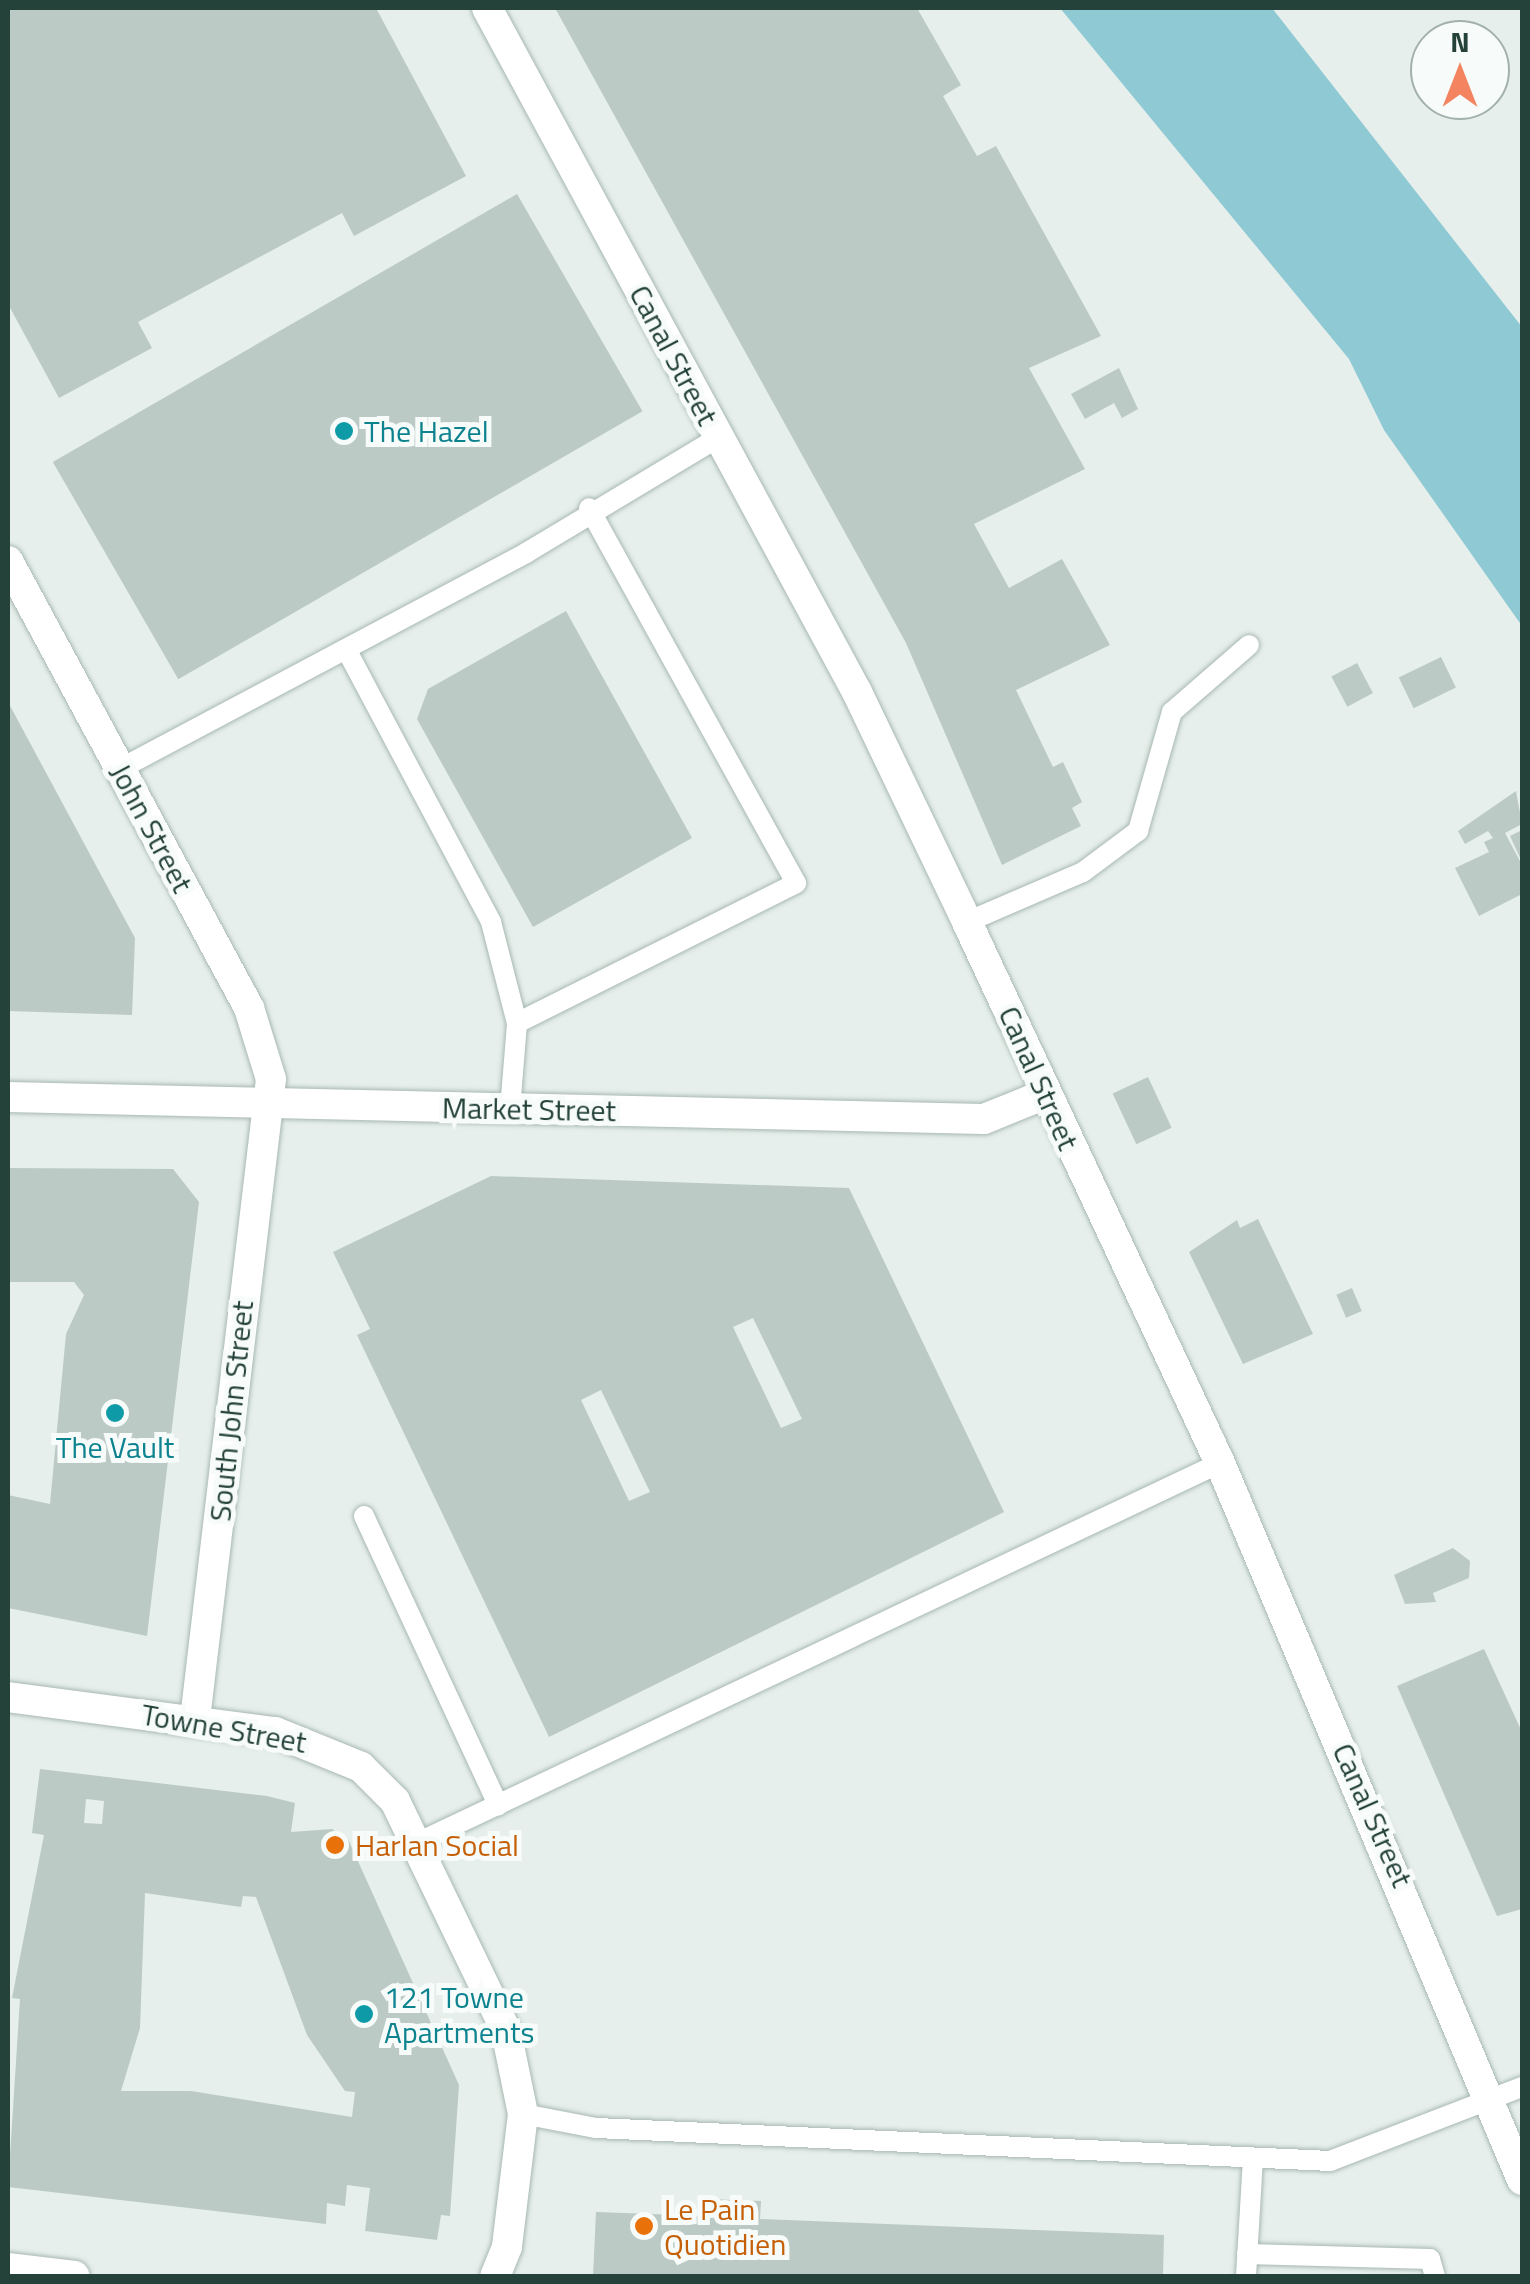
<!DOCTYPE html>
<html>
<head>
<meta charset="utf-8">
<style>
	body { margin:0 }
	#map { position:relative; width:1530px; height:2284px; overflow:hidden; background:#e6efeb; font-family:"Titillium Web",sans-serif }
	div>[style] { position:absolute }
	.water>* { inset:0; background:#8ec9d4 }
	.building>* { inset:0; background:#bbcac4; transform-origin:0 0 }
	.roads { filter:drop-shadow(0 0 2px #a8b8b2) drop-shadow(0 0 2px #a8b8b2) }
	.service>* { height:20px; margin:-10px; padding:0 10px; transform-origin:10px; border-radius:10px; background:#fff }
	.minor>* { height:30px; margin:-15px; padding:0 15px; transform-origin:15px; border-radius:15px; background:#fff }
	.tertiary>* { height:30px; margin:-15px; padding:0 15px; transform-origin:15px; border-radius:15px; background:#fff }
	.dots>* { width:28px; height:28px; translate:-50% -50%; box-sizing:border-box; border:5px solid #f7fbf9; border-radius:50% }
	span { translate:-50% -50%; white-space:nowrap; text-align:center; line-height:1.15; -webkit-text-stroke:10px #f7fbf9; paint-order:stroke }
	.street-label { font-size:30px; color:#24423a }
	.culture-label { font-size:30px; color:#0d838f }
	.left { translate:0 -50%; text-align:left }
	.food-label { font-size:30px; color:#c56008 }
	.frame { position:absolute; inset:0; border:10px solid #24423a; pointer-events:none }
	.north { position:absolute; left:1410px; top:20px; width:100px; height:100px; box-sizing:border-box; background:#f7fbf9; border:2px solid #a3b1ad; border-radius:50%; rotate:0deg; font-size:28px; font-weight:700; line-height:40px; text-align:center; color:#24423a }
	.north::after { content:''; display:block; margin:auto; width:35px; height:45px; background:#f4845f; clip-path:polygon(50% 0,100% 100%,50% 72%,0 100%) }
</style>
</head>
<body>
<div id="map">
	<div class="water">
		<i style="clip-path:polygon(1060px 8px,1272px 8px,1522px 327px,1522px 626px,1384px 430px,1349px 359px)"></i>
	</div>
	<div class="building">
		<i style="clip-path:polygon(8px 8px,376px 8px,466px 176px,354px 236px,342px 213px,138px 322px,152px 348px,59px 398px,8px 304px)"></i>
		<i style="clip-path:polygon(555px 8px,917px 8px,961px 85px,943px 96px,977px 156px,996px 146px,1101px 336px,1029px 368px,1085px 469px,974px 524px,1009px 588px,1062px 559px,1110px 645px,1016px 690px,1053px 767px,1063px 762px,1082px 802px,1072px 808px,1081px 826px,1002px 865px,906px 643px)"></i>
		<i style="left:517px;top:194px;width:251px;height:536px;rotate:60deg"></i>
		<i style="clip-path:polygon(1119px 368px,1138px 409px,1122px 418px,1114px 403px,1085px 419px,1071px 394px)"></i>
		<i style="clip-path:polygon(566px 611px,692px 838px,533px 927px,417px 719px,428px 689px)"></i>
		<i style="left:1441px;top:657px;width:34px;height:47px;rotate:64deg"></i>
		<i style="left:1357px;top:663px;width:34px;height:29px;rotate:62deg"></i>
		<i style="clip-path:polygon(8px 702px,135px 938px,132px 1015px,8px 1011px)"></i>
		<i style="clip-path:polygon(1516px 791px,1522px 824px,1505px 833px,1522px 865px,1522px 894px,1479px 916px,1455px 868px,1489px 852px,1484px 842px,1493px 838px,1488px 831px,1465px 844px,1458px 831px)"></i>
		<i style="clip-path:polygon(1522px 830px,1522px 862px,1510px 836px)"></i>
		<i style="left:1148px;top:1077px;width:56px;height:39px;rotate:65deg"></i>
		<i style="clip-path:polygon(8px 1168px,173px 1169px,199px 1202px,147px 1636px,8px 1608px,8px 1495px,50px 1504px,66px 1334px,84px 1295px,74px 1282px,8px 1282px)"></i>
		<i style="clip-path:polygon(evenodd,491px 1176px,849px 1188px,1004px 1512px,549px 1737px,357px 1335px,370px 1329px,333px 1252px,491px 1176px,753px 1318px,802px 1419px,781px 1428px,733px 1327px,753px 1318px,491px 1176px,601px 1390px,650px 1492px,629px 1501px,581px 1400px,601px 1390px)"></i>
		<i style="clip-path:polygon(1258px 1219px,1313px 1334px,1243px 1364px,1189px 1252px,1237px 1220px,1240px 1228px)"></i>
		<i style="left:1352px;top:1288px;width:25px;height:17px;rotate:67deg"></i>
		<i style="clip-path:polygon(1453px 1548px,1470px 1561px,1469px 1578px,1433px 1593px,1436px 1602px,1405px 1604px,1394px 1575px)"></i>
		<i style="clip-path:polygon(1484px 1649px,1522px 1732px,1522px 1909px,1497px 1916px,1397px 1686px)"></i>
		<i style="clip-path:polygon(evenodd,40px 1769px,267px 1796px,295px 1803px,291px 1832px,332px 1829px,348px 1839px,459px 2085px,450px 2216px,441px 2215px,437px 2240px,365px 2231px,370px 2188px,347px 2185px,345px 2206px,327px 2203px,326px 2224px,8px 2187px,20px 1999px,12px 1998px,44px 1835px,32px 1833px,40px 1769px,86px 1799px,104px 1801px,102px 1824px,84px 1823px,86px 1799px,40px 1769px,145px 1893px,241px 1907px,243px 1896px,256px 1897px,307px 2035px,345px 2091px,355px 2092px,352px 2117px,191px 2091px,121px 2091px,140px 2028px,145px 1893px)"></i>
		<i style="clip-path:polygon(706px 2199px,761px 2201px,760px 2219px,1164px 2235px,1163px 2276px,593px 2276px,596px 2212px,705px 2216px)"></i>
	</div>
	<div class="roads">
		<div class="service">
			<i style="left:346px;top:649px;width:309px;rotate:62deg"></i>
			<i style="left:491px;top:922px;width:104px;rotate:75.6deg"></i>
			<i style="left:120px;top:769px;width:460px;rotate:-28deg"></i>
			<i style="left:526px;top:553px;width:225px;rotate:-31deg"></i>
			<i style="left:967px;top:922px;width:126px;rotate:-23.3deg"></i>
			<i style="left:1083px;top:872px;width:69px;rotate:-36.7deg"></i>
			<i style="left:1138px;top:831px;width:124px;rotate:-74.1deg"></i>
			<i style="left:1172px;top:712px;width:102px;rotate:-41deg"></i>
			<i style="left:510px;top:1109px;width:86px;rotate:-85.3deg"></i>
			<i style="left:517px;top:1023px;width:312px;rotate:-26.6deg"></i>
			<i style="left:796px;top:883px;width:428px;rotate:-118.9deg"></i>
			<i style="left:364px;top:1516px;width:319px;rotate:65.1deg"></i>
			<i style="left:419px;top:1842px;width:886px;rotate:-25.32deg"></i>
			<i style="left:523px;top:2114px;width:74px;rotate:10.9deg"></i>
			<i style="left:596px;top:2128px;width:735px;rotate:2.57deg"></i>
			<i style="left:1330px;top:2161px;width:206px;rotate:-21.1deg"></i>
			<i style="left:1247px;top:2254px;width:183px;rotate:1.6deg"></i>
			<i style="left:1430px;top:2259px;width:18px;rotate:74deg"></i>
			<i style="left:1246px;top:2276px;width:117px;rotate:-86.6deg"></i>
		</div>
		<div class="minor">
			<i style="left:8px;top:561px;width:508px;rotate:61.67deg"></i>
			<i style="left:249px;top:1008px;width:74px;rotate:72.8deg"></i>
			<i style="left:271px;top:1079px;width:644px;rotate:96.77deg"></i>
			<i style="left:8px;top:1097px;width:976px;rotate:1.29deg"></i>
			<i style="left:984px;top:1119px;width:67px;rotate:-22deg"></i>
			<i style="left:8px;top:1697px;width:269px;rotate:7.5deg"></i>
			<i style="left:275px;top:1732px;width:93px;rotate:22.1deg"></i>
			<i style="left:361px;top:1767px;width:48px;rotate:45deg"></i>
			<i style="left:395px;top:1801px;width:255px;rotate:64.2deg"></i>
			<i style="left:506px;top:2031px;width:85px;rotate:78.4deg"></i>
			<i style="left:523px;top:2114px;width:134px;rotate:96.9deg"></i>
			<i style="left:507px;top:2247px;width:31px;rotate:112deg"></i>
			<i style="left:8px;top:2268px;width:67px;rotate:6.8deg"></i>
		</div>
		<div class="tertiary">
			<i style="left:487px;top:8px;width:778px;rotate:61.59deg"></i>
			<i style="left:857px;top:692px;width:255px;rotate:64.4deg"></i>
			<i style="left:967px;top:922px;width:597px;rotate:64.94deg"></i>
			<i style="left:1220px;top:1463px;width:778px;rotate:67.16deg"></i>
		</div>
	</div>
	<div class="dots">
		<i style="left:344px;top:431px;background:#0f9aa8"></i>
		<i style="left:115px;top:1413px;background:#0f9aa8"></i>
		<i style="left:335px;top:1845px;background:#e8710a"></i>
		<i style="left:364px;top:2014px;background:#0f9aa8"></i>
		<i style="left:644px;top:2226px;background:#e8710a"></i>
	</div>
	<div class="street-label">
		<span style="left:674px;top:355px;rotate:62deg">Canal Street</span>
		<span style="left:152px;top:828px;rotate:62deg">John Street</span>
		<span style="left:1039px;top:1078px;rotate:66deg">Canal Street</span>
		<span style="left:529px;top:1109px;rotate:1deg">Market Street</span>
		<span style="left:231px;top:1411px;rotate:-84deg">South John Street</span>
		<span style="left:224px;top:1728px;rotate:10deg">Towne Street</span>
		<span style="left:1373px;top:1815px;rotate:66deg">Canal Street</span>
	</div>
	<div class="culture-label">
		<span class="left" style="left:364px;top:431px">The Hazel</span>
		<span style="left:115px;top:1447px">The Vault</span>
		<span class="left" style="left:384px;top:2014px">121 Towne<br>Apartments</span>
	</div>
	<div class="food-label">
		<span class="left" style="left:355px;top:1845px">Harlan Social</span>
		<span class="left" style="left:664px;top:2226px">Le Pain<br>Quotidien</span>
	</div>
	<div class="frame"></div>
	<div class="north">N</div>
</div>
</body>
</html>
